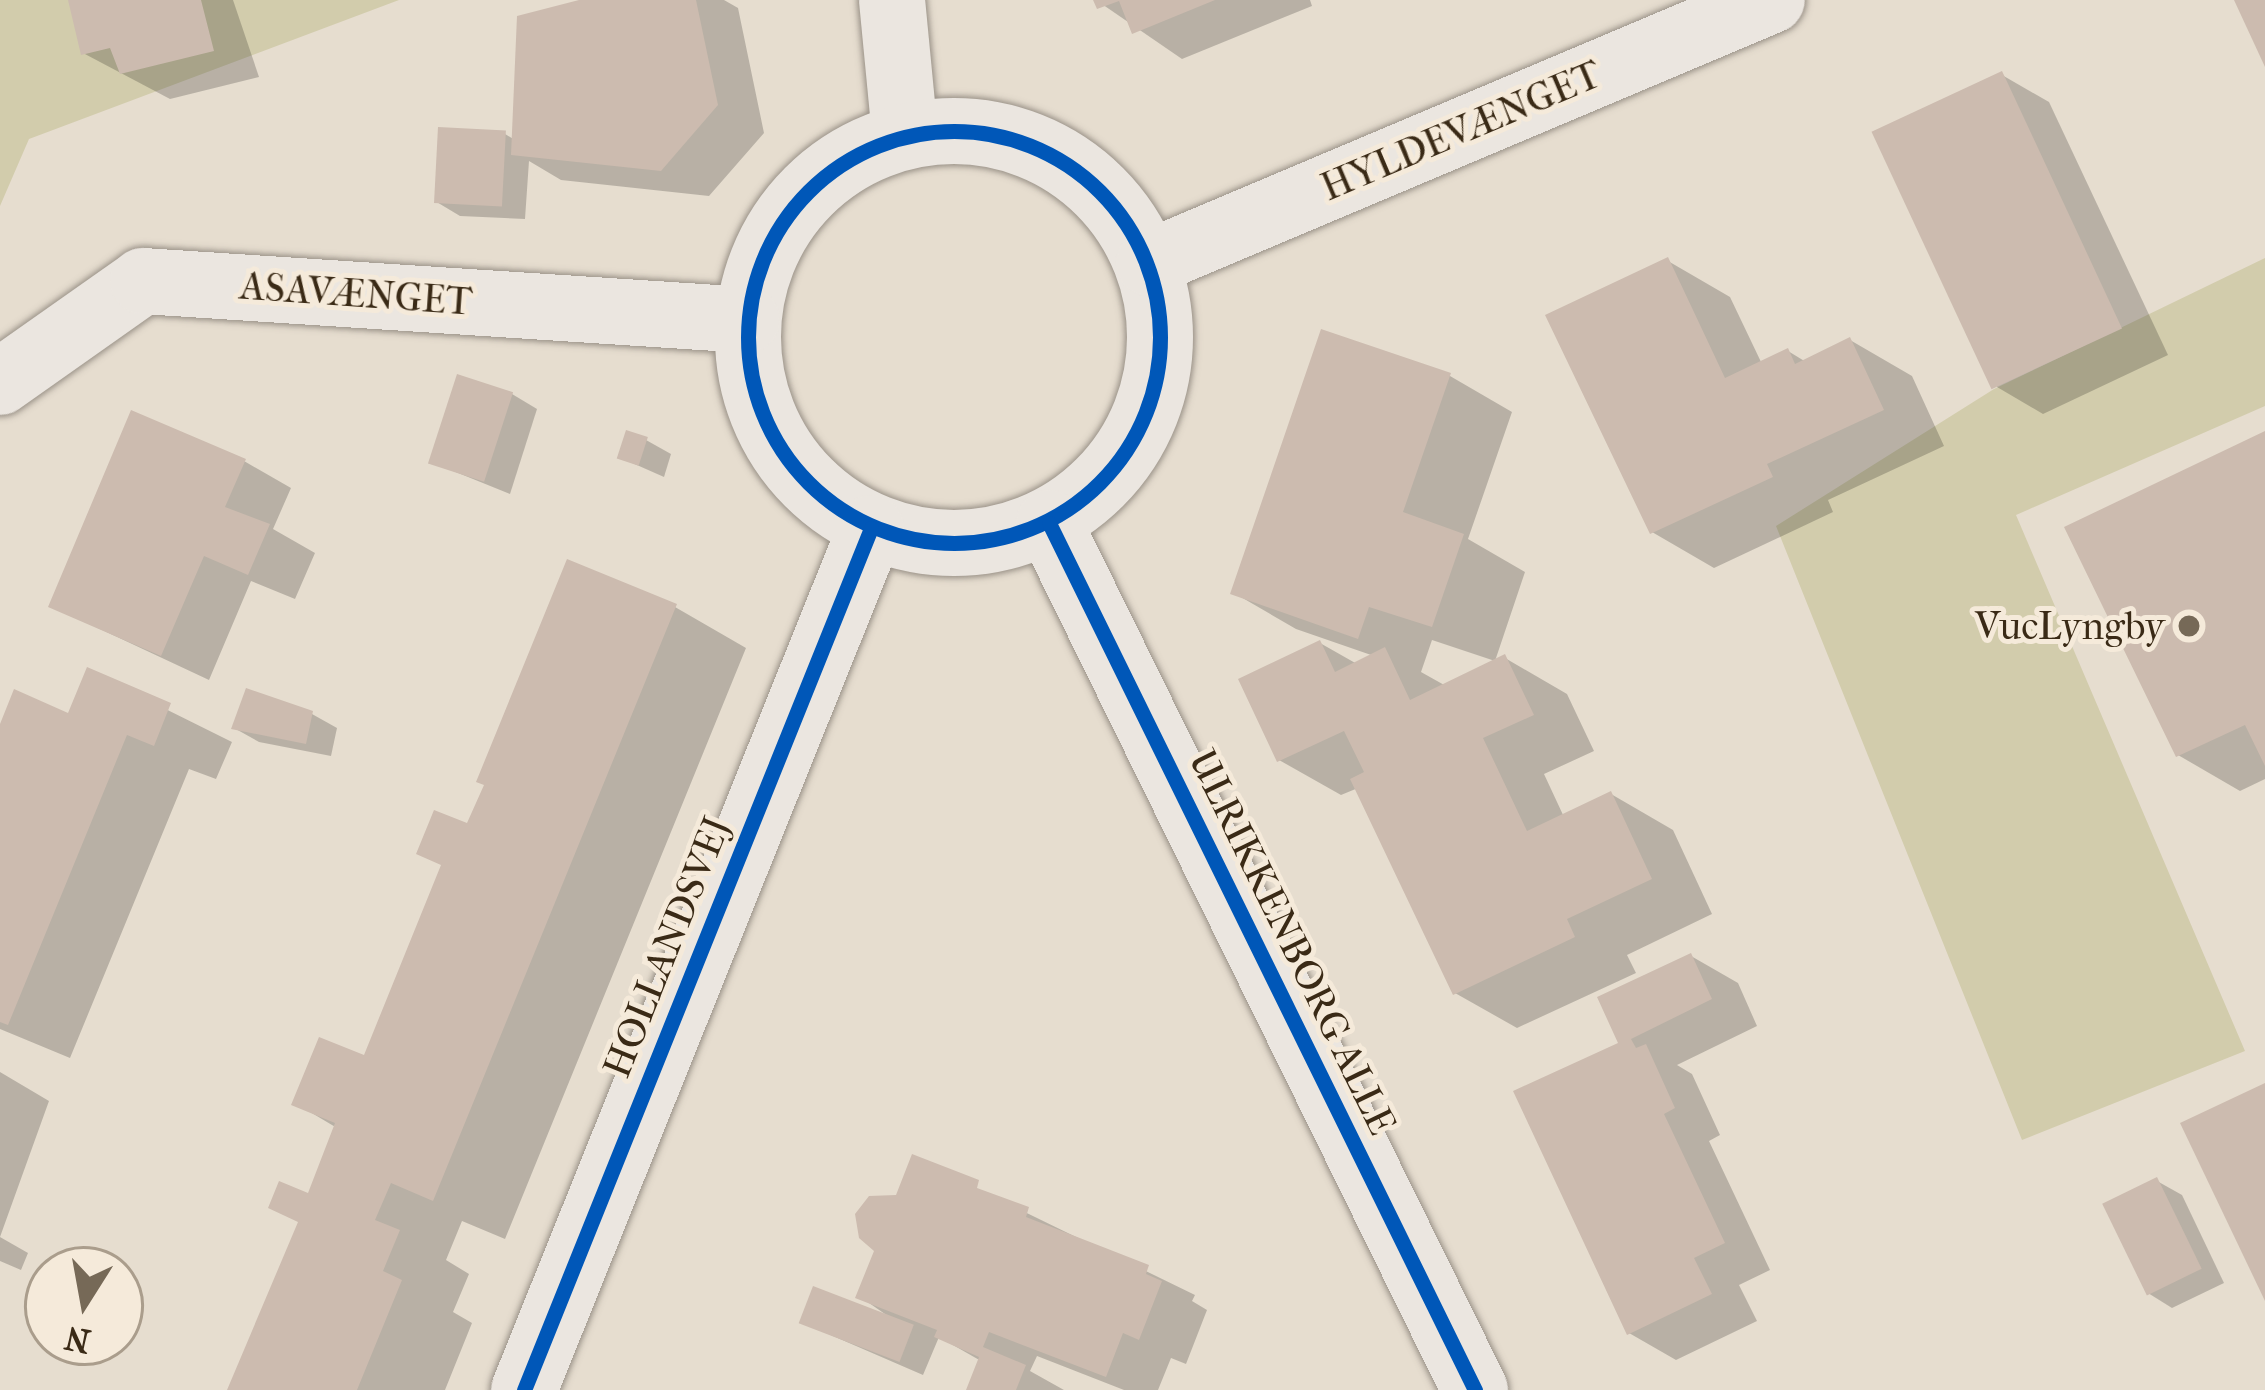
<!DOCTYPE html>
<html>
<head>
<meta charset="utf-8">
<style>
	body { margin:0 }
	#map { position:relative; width:2265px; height:1390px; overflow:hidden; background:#e6ddcf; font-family:"IM FELL French Canon",serif }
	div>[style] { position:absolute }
	.green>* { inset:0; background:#d2ccac }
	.shadow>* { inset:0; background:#0003 }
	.building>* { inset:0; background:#ccbbaf; transform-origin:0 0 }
	.roads { filter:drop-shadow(0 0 3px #9a9288) drop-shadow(0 0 3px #9a9288) }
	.street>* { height:66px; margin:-33px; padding:0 33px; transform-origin:33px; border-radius:33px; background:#ebe6e0 }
	.street>.ring { margin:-33px; padding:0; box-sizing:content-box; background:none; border:66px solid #ebe6e0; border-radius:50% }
	.cycleway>* { height:15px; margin:-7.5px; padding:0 7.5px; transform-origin:7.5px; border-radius:7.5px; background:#0057b8 }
	.cycleway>.ring { margin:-7.5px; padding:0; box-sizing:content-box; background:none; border:15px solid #0057b8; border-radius:50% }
	.dots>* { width:33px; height:33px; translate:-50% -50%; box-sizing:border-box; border:6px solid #f5eada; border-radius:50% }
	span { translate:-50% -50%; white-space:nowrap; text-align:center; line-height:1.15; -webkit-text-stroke:10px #f5eada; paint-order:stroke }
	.street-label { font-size:39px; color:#3a2a16 }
	.poi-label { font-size:39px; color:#3a2a16 }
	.right { translate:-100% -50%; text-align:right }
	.north { position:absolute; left:24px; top:1246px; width:120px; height:120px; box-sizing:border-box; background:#f5eada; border:3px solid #aa9d8c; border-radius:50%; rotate:191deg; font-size:33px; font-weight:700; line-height:48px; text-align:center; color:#3a2a16 }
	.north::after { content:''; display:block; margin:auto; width:42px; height:54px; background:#766957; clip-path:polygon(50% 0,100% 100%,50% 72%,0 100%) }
</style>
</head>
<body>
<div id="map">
	<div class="green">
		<i style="clip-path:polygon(0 0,399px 0,29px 139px,0 206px)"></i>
		<i style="clip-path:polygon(2265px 258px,2265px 406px,2016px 515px,2245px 1051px,2022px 1140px,1776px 526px,1994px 389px)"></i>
	</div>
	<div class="shadow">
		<i style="clip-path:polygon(71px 0,233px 0,259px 77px,170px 99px,83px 53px)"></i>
		<i style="clip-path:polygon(604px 0,724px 0,738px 8px,764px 133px,709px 196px,561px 180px,529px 161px,525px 219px,460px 216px,435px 201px,505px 134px,515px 140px)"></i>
		<i style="clip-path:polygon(1096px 0,1310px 0,1312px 6px,1182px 59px)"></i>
		<i style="clip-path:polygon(2002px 75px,2049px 102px,2168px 355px,2043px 414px,1997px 387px)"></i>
		<i style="clip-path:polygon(1668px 261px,1730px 297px,1762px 364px,1788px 351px,1806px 362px,1850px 340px,1912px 376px,1944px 446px,1828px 500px,1833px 512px,1714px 568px,1652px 532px)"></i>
		<i style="clip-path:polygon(1323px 332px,1450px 376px,1512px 412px,1468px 539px,1525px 572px,1495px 661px,1432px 640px,1421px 672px,1446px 686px,1505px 658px,1567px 694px,1594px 751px,1544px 774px,1564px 817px,1611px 794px,1673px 830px,1712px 914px,1627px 955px,1636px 973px,1517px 1028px,1455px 993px,1358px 788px,1341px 795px,1279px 760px,1320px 643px,1357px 664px,1374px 656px,1296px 629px,1234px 593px)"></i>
		<i style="clip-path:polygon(512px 394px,537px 409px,510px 494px,431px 462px)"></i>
		<i style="clip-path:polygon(2265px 434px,2265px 779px,2240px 791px,2178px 755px)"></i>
		<i style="clip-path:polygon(646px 440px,671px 454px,664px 477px,621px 458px)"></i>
		<i style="clip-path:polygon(244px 461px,291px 488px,273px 529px,315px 553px,295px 599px,251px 581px,209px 680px,51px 606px)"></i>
		<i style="clip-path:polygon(675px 607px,746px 648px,505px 1239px,462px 1221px,446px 1260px,469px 1274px,453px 1312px,472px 1323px,445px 1390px,231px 1390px,337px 1128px,295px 1103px,366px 1059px,469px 826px)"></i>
		<i style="clip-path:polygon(89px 671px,232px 742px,216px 779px,189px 769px,70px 1058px,0 1029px,0 732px,70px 717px)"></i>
		<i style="clip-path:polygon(312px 714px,337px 728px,331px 756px,259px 742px,234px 728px)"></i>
		<i style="clip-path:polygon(1691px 956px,1738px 983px,1757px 1026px,1677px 1065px,1692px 1074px,1720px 1135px,1709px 1141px,1770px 1270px,1739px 1285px,1757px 1321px,1676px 1360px,1629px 1333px,1622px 1045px)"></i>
		<i style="clip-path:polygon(0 1072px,49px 1101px,0 1237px,28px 1253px,21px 1270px,0 1261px)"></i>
		<i style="clip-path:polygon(914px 1158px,1195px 1295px,1192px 1301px,1207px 1310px,1186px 1364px,1171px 1358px,1158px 1390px,1124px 1390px,1037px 1356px,1030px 1371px,1064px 1390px,974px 1390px,981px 1361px,939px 1337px,923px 1375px,803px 1323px,895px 1321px,859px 1296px)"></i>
		<i style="clip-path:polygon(2157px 1181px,2182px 1195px,2224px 1283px,2172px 1308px,2148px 1293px)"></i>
	</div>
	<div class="building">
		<i style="clip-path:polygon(68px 0,201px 0,214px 51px,120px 74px,110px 48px,81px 55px)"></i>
		<i style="clip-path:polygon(579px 0,696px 0,718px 105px,661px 171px,511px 155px,517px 16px)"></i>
		<i style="clip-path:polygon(1093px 0,1215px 0,1132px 34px,1119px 1px,1097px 9px)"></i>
		<i style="clip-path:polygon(2234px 0,2265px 0,2265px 67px)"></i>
		<i style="left:2002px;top:71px;width:284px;height:144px;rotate:65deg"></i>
		<i style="left:438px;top:127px;width:68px;height:76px;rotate:3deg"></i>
		<i style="clip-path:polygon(1668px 257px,1725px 378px,1788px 348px,1795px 364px,1850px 337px,1884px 410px,1767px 464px,1773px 477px,1650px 534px,1545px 315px)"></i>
		<i style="clip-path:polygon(1321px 329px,1451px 373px,1403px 512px,1464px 534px,1432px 627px,1369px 607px,1358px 639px,1230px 594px)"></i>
		<i style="left:457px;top:374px;width:59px;height:94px;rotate:18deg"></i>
		<i style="clip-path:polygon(131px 410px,246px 459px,225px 507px,270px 524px,248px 575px,204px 556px,161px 656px,48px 607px)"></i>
		<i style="left:626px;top:430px;width:23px;height:30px;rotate:18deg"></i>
		<i style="clip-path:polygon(2265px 431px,2265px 766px,2245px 725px,2176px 757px,2064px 527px)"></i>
		<i style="clip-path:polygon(567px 559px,677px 604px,433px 1201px,391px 1183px,375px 1220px,400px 1230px,383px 1271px,402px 1280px,357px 1390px,227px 1390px,298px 1222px,268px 1208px,279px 1181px,308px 1193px,335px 1123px,291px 1105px,319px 1037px,364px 1055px,441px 865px,416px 854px,434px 810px,467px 823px,484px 785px,476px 782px)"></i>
		<i style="clip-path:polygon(1320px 640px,1335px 672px,1385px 647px,1410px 700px,1505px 654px,1534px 715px,1483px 738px,1527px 831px,1611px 791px,1652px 879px,1567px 919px,1575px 937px,1453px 995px,1350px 779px,1364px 772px,1344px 731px,1277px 762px,1238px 679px)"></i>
		<i style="clip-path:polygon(87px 667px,171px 703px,154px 746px,127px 735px,8px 1025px,0 1022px,0 724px,14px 689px,68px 713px)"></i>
		<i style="clip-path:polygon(246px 688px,313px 711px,306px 744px,231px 729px)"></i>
		<i style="clip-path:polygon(1691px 953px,1712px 999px,1631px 1039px,1636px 1048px,1646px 1044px,1675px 1108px,1664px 1114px,1725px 1243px,1694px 1258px,1712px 1294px,1627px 1335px,1513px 1091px,1618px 1043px,1597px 997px)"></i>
		<i style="clip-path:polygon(2265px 1083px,2265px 1301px,2180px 1123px)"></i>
		<i style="clip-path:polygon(912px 1154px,979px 1180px,977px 1188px,1029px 1207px,1026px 1217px,1149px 1265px,1146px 1274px,1162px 1281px,1139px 1340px,1123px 1333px,1106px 1377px,989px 1332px,983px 1347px,1026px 1365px,1016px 1390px,966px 1390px,979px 1357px,934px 1337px,937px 1330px,855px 1298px,874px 1251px,859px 1238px,855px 1214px,869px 1196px,896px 1195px)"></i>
		<i style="left:2157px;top:1177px;width:102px;height:61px;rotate:64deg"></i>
		<i style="left:813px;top:1286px;width:108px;height:40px;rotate:21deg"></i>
	</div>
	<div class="roads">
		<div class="street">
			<i style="left:892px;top:0;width:136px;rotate:84.5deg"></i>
			<i class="ring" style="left:748px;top:131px;width:346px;height:346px"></i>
			<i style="left:1149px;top:263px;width:676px;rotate:-22.89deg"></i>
			<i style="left:0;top:382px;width:175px;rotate:-35.2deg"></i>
			<i style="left:143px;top:281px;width:605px;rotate:3.69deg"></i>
			<i style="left:1049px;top:523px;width:966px;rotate:63.83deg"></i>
			<i style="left:524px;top:1390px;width:929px;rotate:-68.07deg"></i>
		</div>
	</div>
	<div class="cycleway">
		<i class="ring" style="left:748px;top:131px;width:397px;height:397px"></i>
		<i style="left:1049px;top:523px;width:966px;rotate:63.83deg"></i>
		<i style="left:524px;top:1390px;width:929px;rotate:-68.07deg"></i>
	</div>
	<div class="dots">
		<i style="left:2189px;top:626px;background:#766957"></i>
	</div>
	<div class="street-label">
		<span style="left:1461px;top:131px;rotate:-23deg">HYLDEVÆNGET</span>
		<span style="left:356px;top:294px;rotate:4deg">ASAVÆNGET</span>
		<span style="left:1292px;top:942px;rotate:64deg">ULRIKKENBORG ALLE</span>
		<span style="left:667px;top:947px;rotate:-68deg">HOLLANDSVEJ</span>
	</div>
	<div class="poi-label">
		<span class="right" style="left:2165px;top:626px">VucLyngby</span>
	</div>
	<div class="north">N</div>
</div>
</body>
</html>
